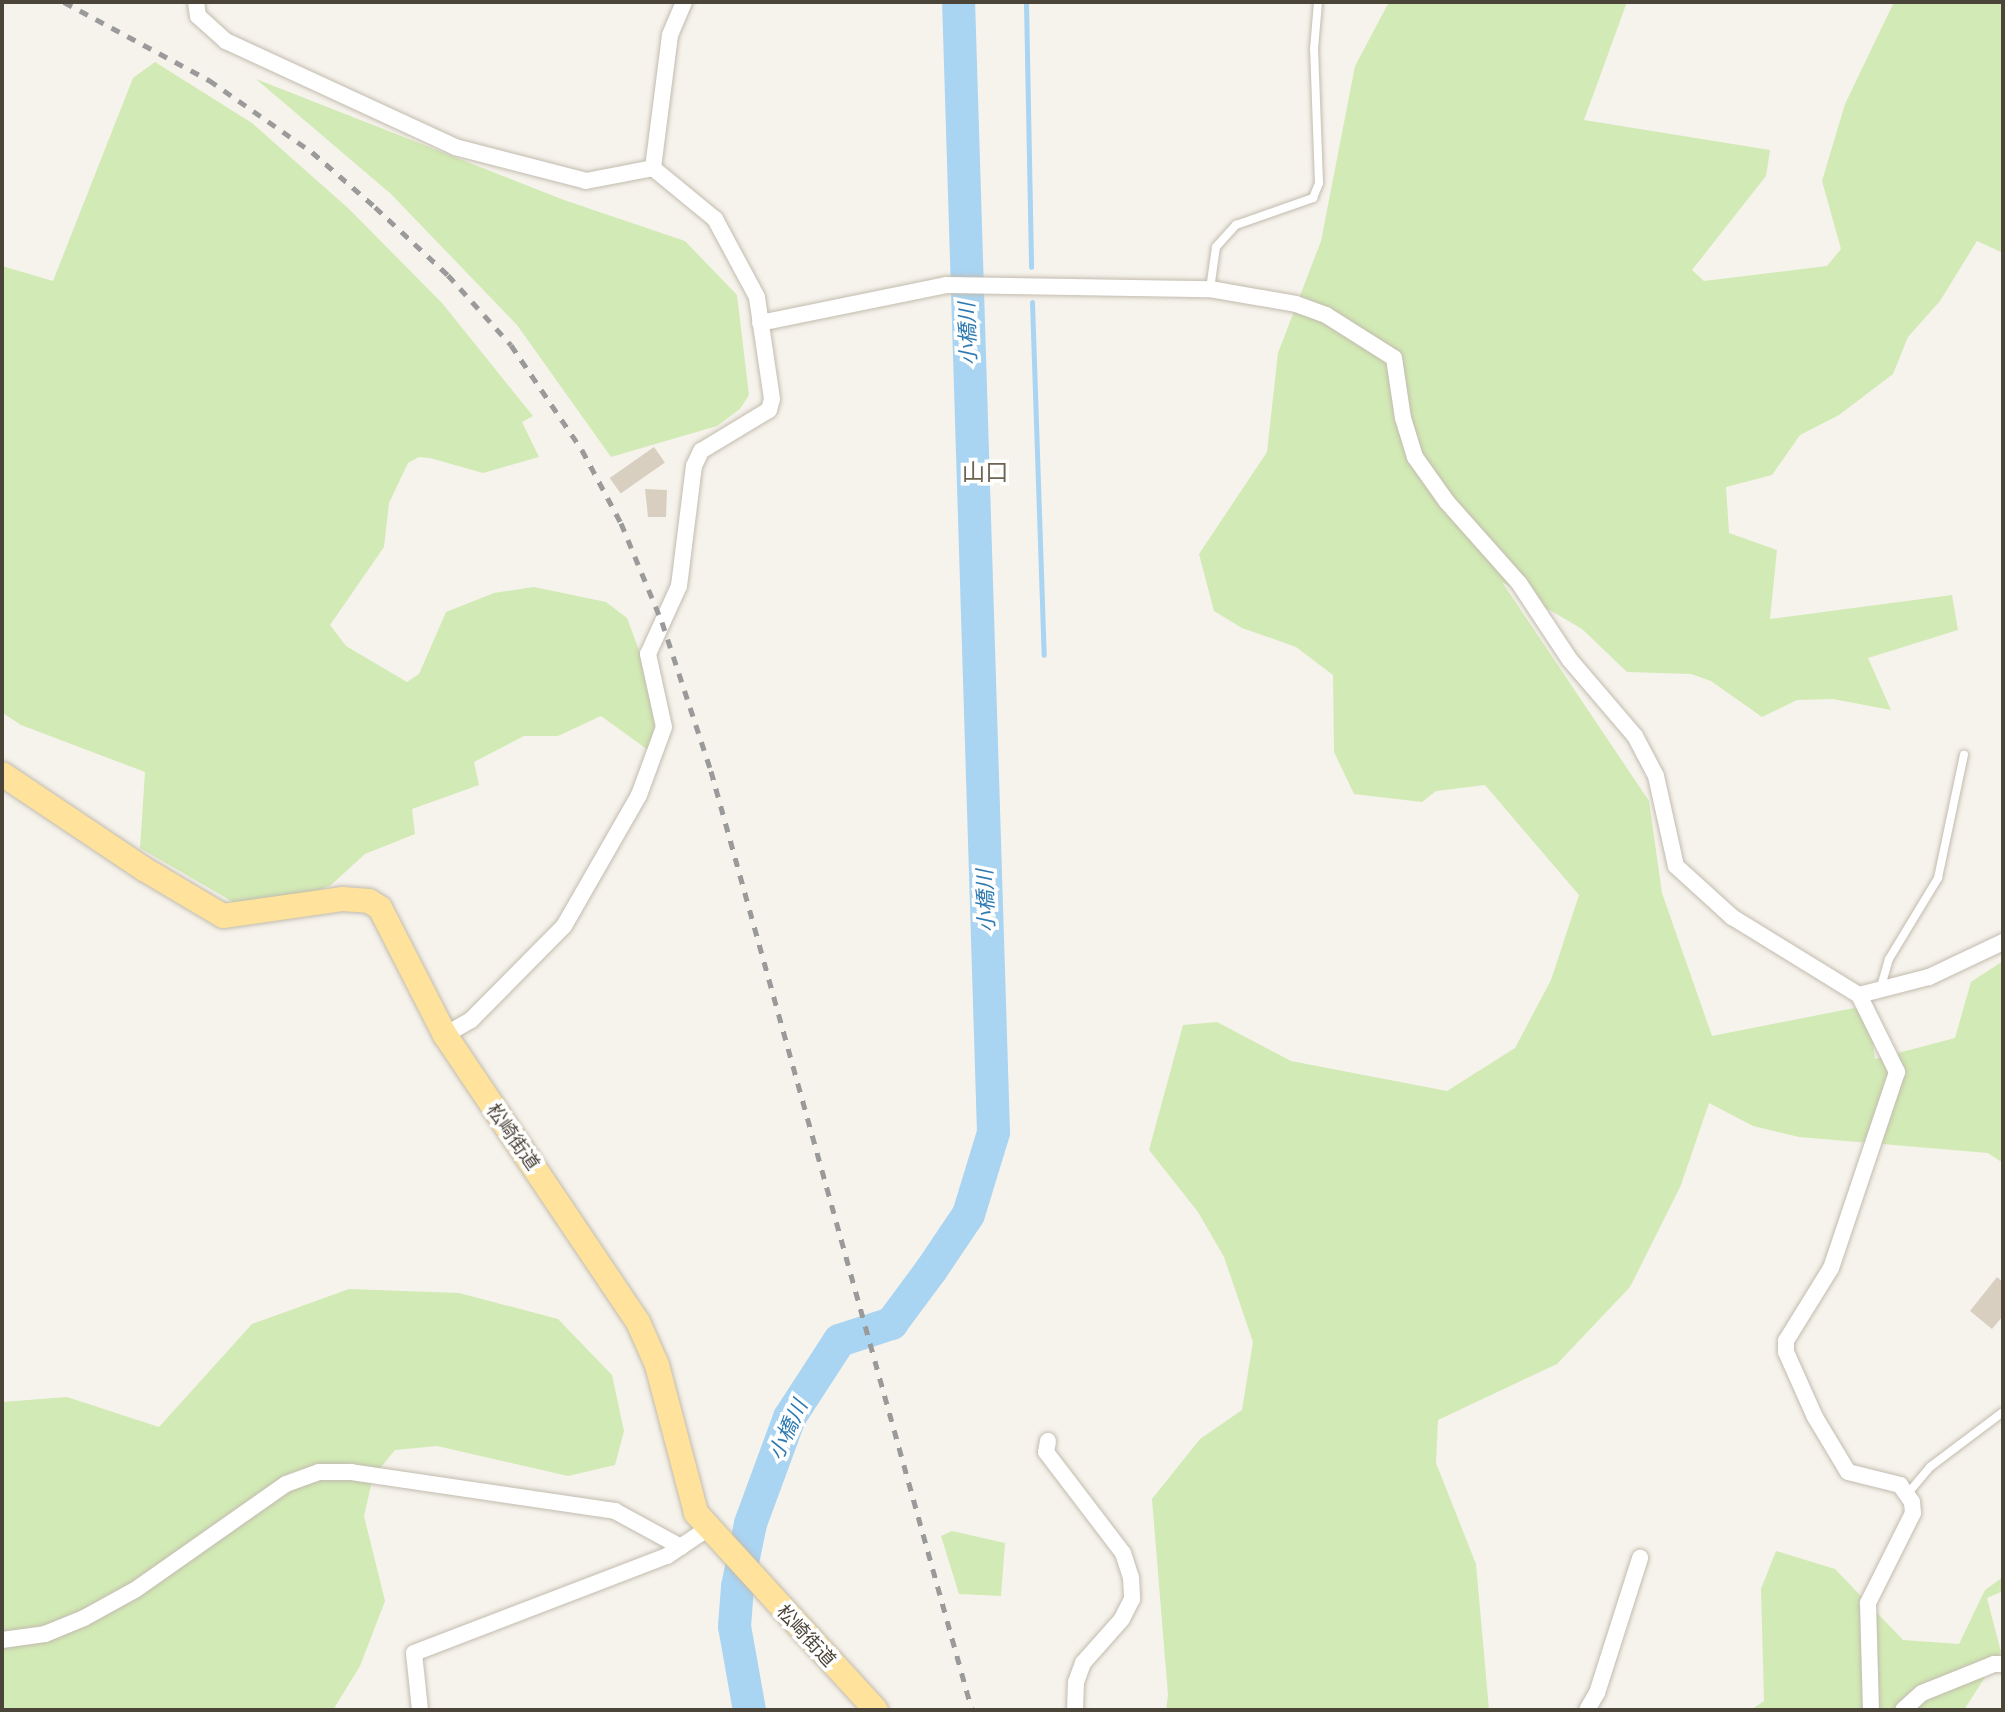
<!DOCTYPE html>
<html>
<head>
<meta charset="utf-8">
<style>
	body { margin:0 }
	#map { position:relative; width:2005px; height:1712px; overflow:hidden; background:#f6f3ec; font-family:"Fira Sans","Noto Sans JP",sans-serif }
	div>[style] { position:absolute }
	.green>* { inset:0; background:#d2eab5 }
	.stream>* { height:5px; margin:-2.5px; padding:0 2.5px; transform-origin:2.5px; border-radius:2.5px; background:#a9d4f2 }
	.river>* { height:33px; margin:-16.5px; padding:0 16.5px; transform-origin:16.5px; border-radius:16.5px; background:#a9d4f2 }
	.building>* { inset:0; background:#d8cfc1; transform-origin:0 0 }
	.roads { filter:drop-shadow(0 0 2px #c2bbae) drop-shadow(0 0 2px #c2bbae) }
	.lane>* { height:8px; margin:-4px; padding:0 4px; transform-origin:4px; border-radius:4px; background:#fff }
	.street>* { height:16px; margin:-8px; padding:0 8px; transform-origin:8px; border-radius:8px; background:#fff }
	.primary>* { height:24px; margin:-12px; padding:0 12px; transform-origin:12px; border-radius:12px; background:#ffe39c }
	.rail>* { height:5px; margin-top:-2.5px; transform-origin:0; background:repeating-linear-gradient(90deg,#9a9a9a 0 9px,transparent 0 18px) }
	span { translate:-50% -50%; white-space:nowrap; text-align:center; line-height:1.15; -webkit-text-stroke:7px #fff; paint-order:stroke }
	.street-label { font-size:19px; color:#4b4439 }
	.water-label { font-size:21px; color:#2e7ab2; font-style:italic }
	.quarter-label { font-size:23px; color:#6e6250 }
	.frame { position:absolute; inset:0; border:4px solid #4b4439; pointer-events:none }
</style>
</head>
<body>
<div id="map">
	<div class="green">
		<i style="clip-path:polygon(1389px 2px,1627px 2px,1584px 120px,1770px 150px,1766px 176px,1692px 270px,1704px 281px,1827px 266px,1841px 249px,1822px 181px,1845px 104px,1894px 2px,2003px 2px,2003px 253px,1977px 241px,1940px 301px,1908px 337px,1893px 374px,1839px 415px,1800px 435px,1772px 475px,1726px 487px,1729px 533px,1777px 550px,1770px 619px,1952px 595px,1958px 630px,1868px 658px,1891px 710px,1833px 699px,1797px 700px,1762px 717px,1711px 681px,1691px 674px,1627px 672px,1582px 629px,1502px 582px,1649px 801px,1662px 893px,1712px 1036px,1854px 1008px,1870px 1016px,1875px 1059px,1955px 1038px,1971px 982px,2003px 961px,2003px 1163px,1988px 1153px,1799px 1137px,1753px 1126px,1709px 1103px,1681px 1185px,1630px 1287px,1557px 1364px,1438px 1420px,1436px 1463px,1476px 1564px,1489px 1710px,1166px 1710px,1168px 1695px,1152px 1499px,1200px 1439px,1242px 1410px,1253px 1342px,1224px 1257px,1198px 1212px,1149px 1150px,1183px 1025px,1217px 1022px,1291px 1061px,1447px 1091px,1515px 1048px,1551px 980px,1579px 895px,1485px 785px,1436px 791px,1422px 802px,1354px 794px,1334px 752px,1333px 675px,1296px 647px,1242px 628px,1214px 611px,1199px 554px,1267px 452px,1278px 353px,1321px 241px,1355px 66px)"></i>
		<i style="clip-path:polygon(155px 62px,252px 123px,348px 208px,442px 303px,533px 416px,522px 422px,539px 457px,483px 473px,430px 458px,419px 457px,408px 463px,389px 503px,384px 547px,330px 625px,346px 646px,407px 682px,419px 674px,446px 612px,494px 593px,534px 587px,606px 602px,627px 618px,653px 688px,657px 716px,648px 750px,601px 716px,558px 736px,524px 736px,474px 762px,479px 785px,412px 809px,415px 834px,365px 854px,331px 885px,312px 893px,233px 902px,140px 848px,145px 772px,21px 725px,3px 713px,2px 266px,53px 281px,133px 78px)"></i>
		<i style="clip-path:polygon(256px 79px,564px 200px,685px 241px,737px 295px,749px 395px,740px 409px,717px 426px,611px 457px,517px 325px,391px 194px)"></i>
		<i style="clip-path:polygon(349px 1289px,459px 1293px,558px 1319px,612px 1375px,624px 1431px,615px 1465px,568px 1476px,437px 1446px,395px 1450px,373px 1477px,364px 1516px,385px 1601px,360px 1666px,333px 1710px,2px 1710px,2px 1402px,67px 1397px,159px 1427px,252px 1324px)"></i>
		<i style="clip-path:polygon(952px 1531px,1005px 1543px,1001px 1596px,959px 1594px,941px 1536px)"></i>
		<i style="clip-path:polygon(1776px 1551px,1835px 1569px,1903px 1640px,1959px 1644px,1985px 1590px,2003px 1577px,2003px 1591px,1987px 1598px,2001px 1652px,1964px 1710px,1751px 1710px,1764px 1701px,1761px 1589px)"></i>
	</div>
	<div class="stream">
		<i style="left:1026px;top:2px;width:265px;rotate:88.9deg"></i>
		<i style="left:1032px;top:302px;width:353px;rotate:88.1deg"></i>
	</div>
	<div class="river">
		<i style="left:749px;top:1710px;width:85px;rotate:-100.1deg"></i>
		<i style="left:734px;top:1626px;width:40px;rotate:-85.7deg"></i>
		<i style="left:737px;top:1586px;width:64px;rotate:-78.3deg"></i>
		<i style="left:750px;top:1523px;width:113px;rotate:-69.8deg"></i>
		<i style="left:789px;top:1417px;width:92px;rotate:-57deg"></i>
		<i style="left:839px;top:1340px;width:55px;rotate:-18.1deg"></i>
		<i style="left:891px;top:1323px;width:67px;rotate:-53.5deg"></i>
		<i style="left:931px;top:1269px;width:66px;rotate:-56.1deg"></i>
		<i style="left:968px;top:1214px;width:86px;rotate:-73deg"></i>
		<i style="left:993px;top:1132px;width:1131px;rotate:-91.77deg"></i>
	</div>
	<div class="building">
		<i style="left:654px;top:447px;width:19px;height:54px;rotate:55deg"></i>
		<i style="clip-path:polygon(645px 489px,667px 490px,666px 517px,648px 517px)"></i>
		<i style="clip-path:polygon(1997px 1277px,2003px 1282px,2003px 1316px,1992px 1329px,1970px 1311px)"></i>
	</div>
	<div class="roads">
		<div class="lane">
			<i style="left:1210px;top:289px;width:42px;rotate:-81.9deg"></i>
			<i style="left:1216px;top:247px;width:30px;rotate:-48deg"></i>
			<i style="left:1236px;top:225px;width:82px;rotate:-19.3deg"></i>
			<i style="left:1313px;top:198px;width:16px;rotate:-68deg"></i>
			<i style="left:1319px;top:183px;width:134px;rotate:-92.1deg"></i>
			<i style="left:1314px;top:49px;width:47px;rotate:-85.1deg"></i>
			<i style="left:1880px;top:990px;width:32px;rotate:-74deg"></i>
			<i style="left:1889px;top:959px;width:95px;rotate:-58.8deg"></i>
			<i style="left:1938px;top:878px;width:126px;rotate:-78.1deg"></i>
			<i style="left:1909px;top:1492px;width:33px;rotate:-50deg"></i>
			<i style="left:1930px;top:1467px;width:91px;rotate:-37deg"></i>
		</div>
		<div class="street">
			<i style="left:196px;top:2px;width:14px;rotate:82deg"></i>
			<i style="left:198px;top:16px;width:38px;rotate:42deg"></i>
			<i style="left:226px;top:41px;width:252px;rotate:24.8deg"></i>
			<i style="left:455px;top:147px;width:135px;rotate:14.5deg"></i>
			<i style="left:586px;top:181px;width:68px;rotate:-11deg"></i>
			<i style="left:653px;top:168px;width:134px;rotate:-82.7deg"></i>
			<i style="left:670px;top:35px;width:36px;rotate:-67deg"></i>
			<i style="left:760px;top:323px;width:191px;rotate:-11.5deg"></i>
			<i style="left:947px;top:285px;width:263px;rotate:0.9deg"></i>
			<i style="left:1210px;top:289px;width:87px;rotate:9.9deg"></i>
			<i style="left:1296px;top:304px;width:32px;rotate:20deg"></i>
			<i style="left:1326px;top:315px;width:80px;rotate:32.3deg"></i>
			<i style="left:1394px;top:358px;width:61px;rotate:81.5deg"></i>
			<i style="left:1403px;top:418px;width:41px;rotate:72.9deg"></i>
			<i style="left:1415px;top:457px;width:55px;rotate:54.6deg"></i>
			<i style="left:1447px;top:502px;width:108px;rotate:48.4deg"></i>
			<i style="left:1519px;top:583px;width:92px;rotate:56.5deg"></i>
			<i style="left:1570px;top:660px;width:100px;rotate:49.5deg"></i>
			<i style="left:1635px;top:736px;width:45px;rotate:62.3deg"></i>
			<i style="left:1656px;top:776px;width:92px;rotate:77.5deg"></i>
			<i style="left:1676px;top:866px;width:76px;rotate:42.3deg"></i>
			<i style="left:1732px;top:917px;width:149px;rotate:31.6deg"></i>
			<i style="left:1859px;top:995px;width:86px;rotate:63.7deg"></i>
			<i style="left:1897px;top:1072px;width:207px;rotate:108.6deg"></i>
			<i style="left:1831px;top:1268px;width:86px;rotate:121.7deg"></i>
			<i style="left:1786px;top:1341px;width:11px;rotate:90deg"></i>
			<i style="left:1786px;top:1352px;width:71px;rotate:66deg"></i>
			<i style="left:1815px;top:1417px;width:64px;rotate:59deg"></i>
			<i style="left:1848px;top:1472px;width:54px;rotate:14deg"></i>
			<i style="left:1900px;top:1485px;width:21px;rotate:55deg"></i>
			<i style="left:1912px;top:1502px;width:11px;rotate:85deg"></i>
			<i style="left:1913px;top:1513px;width:101px;rotate:116.6deg"></i>
			<i style="left:1868px;top:1603px;width:107px;rotate:88.4deg"></i>
			<i style="left:1859px;top:995px;width:72px;rotate:-14.4deg"></i>
			<i style="left:1929px;top:977px;width:82px;rotate:-25.3deg"></i>
			<i style="left:445px;top:1035px;width:30px;rotate:-30deg"></i>
			<i style="left:471px;top:1020px;width:132px;rotate:-45.3deg"></i>
			<i style="left:564px;top:926px;width:151px;rotate:-60.2deg"></i>
			<i style="left:639px;top:795px;width:72px;rotate:-69.8deg"></i>
			<i style="left:664px;top:727px;width:75px;rotate:-102.4deg"></i>
			<i style="left:648px;top:654px;width:75px;rotate:-65.5deg"></i>
			<i style="left:679px;top:586px;width:121px;rotate:-82.9deg"></i>
			<i style="left:694px;top:466px;width:17px;rotate:-65deg"></i>
			<i style="left:701px;top:451px;width:79px;rotate:-31.1deg"></i>
			<i style="left:769px;top:410px;width:11px;rotate:-75deg"></i>
			<i style="left:772px;top:399px;width:103px;rotate:-98.4deg"></i>
			<i style="left:757px;top:297px;width:89px;rotate:-118.3deg"></i>
			<i style="left:715px;top:219px;width:80px;rotate:-140.6deg"></i>
			<i style="left:1048px;top:1441px;width:11px;rotate:100deg"></i>
			<i style="left:1046px;top:1452px;width:127px;rotate:52.7deg"></i>
			<i style="left:1123px;top:1553px;width:25px;rotate:72deg"></i>
			<i style="left:1131px;top:1577px;width:22px;rotate:87deg"></i>
			<i style="left:1132px;top:1599px;width:22px;rotate:117deg"></i>
			<i style="left:1122px;top:1619px;width:59px;rotate:131.6deg"></i>
			<i style="left:1083px;top:1663px;width:20px;rotate:110deg"></i>
			<i style="left:1076px;top:1682px;width:28px;rotate:92deg"></i>
			<i style="left:2px;top:1640px;width:43px;rotate:-7.9deg"></i>
			<i style="left:45px;top:1634px;width:42px;rotate:-22.3deg"></i>
			<i style="left:84px;top:1618px;width:58px;rotate:-28.8deg"></i>
			<i style="left:135px;top:1590px;width:184px;rotate:-35.1deg"></i>
			<i style="left:286px;top:1484px;width:35px;rotate:-20deg"></i>
			<i style="left:319px;top:1472px;width:32px"></i>
			<i style="left:351px;top:1472px;width:267px;rotate:8.4deg"></i>
			<i style="left:615px;top:1511px;width:75px;rotate:28.6deg"></i>
			<i style="left:420px;top:1710px;width:57px;rotate:-96deg"></i>
			<i style="left:414px;top:1653px;width:271px;rotate:-21deg"></i>
			<i style="left:667px;top:1556px;width:40px;rotate:-34deg"></i>
			<i style="left:700px;top:1534px;width:9px;rotate:-63deg"></i>
			<i style="left:1587px;top:1710px;width:20px;rotate:-60deg"></i>
			<i style="left:1597px;top:1693px;width:142px;rotate:-72.3deg"></i>
			<i style="left:1903px;top:1710px;width:25px;rotate:-42deg"></i>
			<i style="left:1922px;top:1693px;width:78px;rotate:-21.9deg"></i>
			<i style="left:1994px;top:1664px;width:9px"></i>
		</div>
		<div class="primary">
			<i style="left:2px;top:774px;width:171px;rotate:33.8deg"></i>
			<i style="left:144px;top:869px;width:92px;rotate:30.7deg"></i>
			<i style="left:223px;top:916px;width:120px;rotate:-8.1deg"></i>
			<i style="left:342px;top:899px;width:27px;rotate:4deg"></i>
			<i style="left:369px;top:901px;width:13px;rotate:32deg"></i>
			<i style="left:380px;top:908px;width:143px;rotate:62.9deg"></i>
			<i style="left:445px;top:1035px;width:346px;rotate:56.1deg"></i>
			<i style="left:638px;top:1322px;width:47px;rotate:66.2deg"></i>
			<i style="left:657px;top:1365px;width:153px;rotate:75.2deg"></i>
			<i style="left:696px;top:1513px;width:267px;rotate:47.6deg"></i>
		</div>
	</div>
	<div class="rail">
		<i style="left:64px;top:2px;width:165px;rotate:28.3deg"></i>
		<i style="left:209px;top:80px;width:126px;rotate:35deg"></i>
		<i style="left:312px;top:152px;width:84px;rotate:41.1deg"></i>
		<i style="left:375px;top:207px;width:100px;rotate:43deg"></i>
		<i style="left:448px;top:275px;width:94px;rotate:48deg"></i>
		<i style="left:511px;top:345px;width:127px;rotate:55.9deg"></i>
		<i style="left:582px;top:450px;width:83px;rotate:61.9deg"></i>
		<i style="left:621px;top:523px;width:107px;rotate:67.5deg"></i>
		<i style="left:662px;top:622px;width:157px;rotate:71.8deg"></i>
		<i style="left:711px;top:771px;width:975px;rotate:74.47deg"></i>
	</div>
	<div class="street-label">
		<span style="left:513px;top:1137px;rotate:55deg">松崎街道</span>
		<span style="left:806px;top:1636px;rotate:47deg">松崎街道</span>
	</div>
	<div class="water-label">
		<span style="left:968px;top:334px;rotate:-92deg">小橋川</span>
		<span style="left:986px;top:901px;rotate:-92deg">小橋川</span>
		<span style="left:788px;top:1430px;rotate:-65deg">小橋川</span>
	</div>
	<div class="quarter-label">
		<span style="left:985px;top:472px">山口</span>
	</div>
	<div class="frame"></div>
</div>
</body>
</html>
